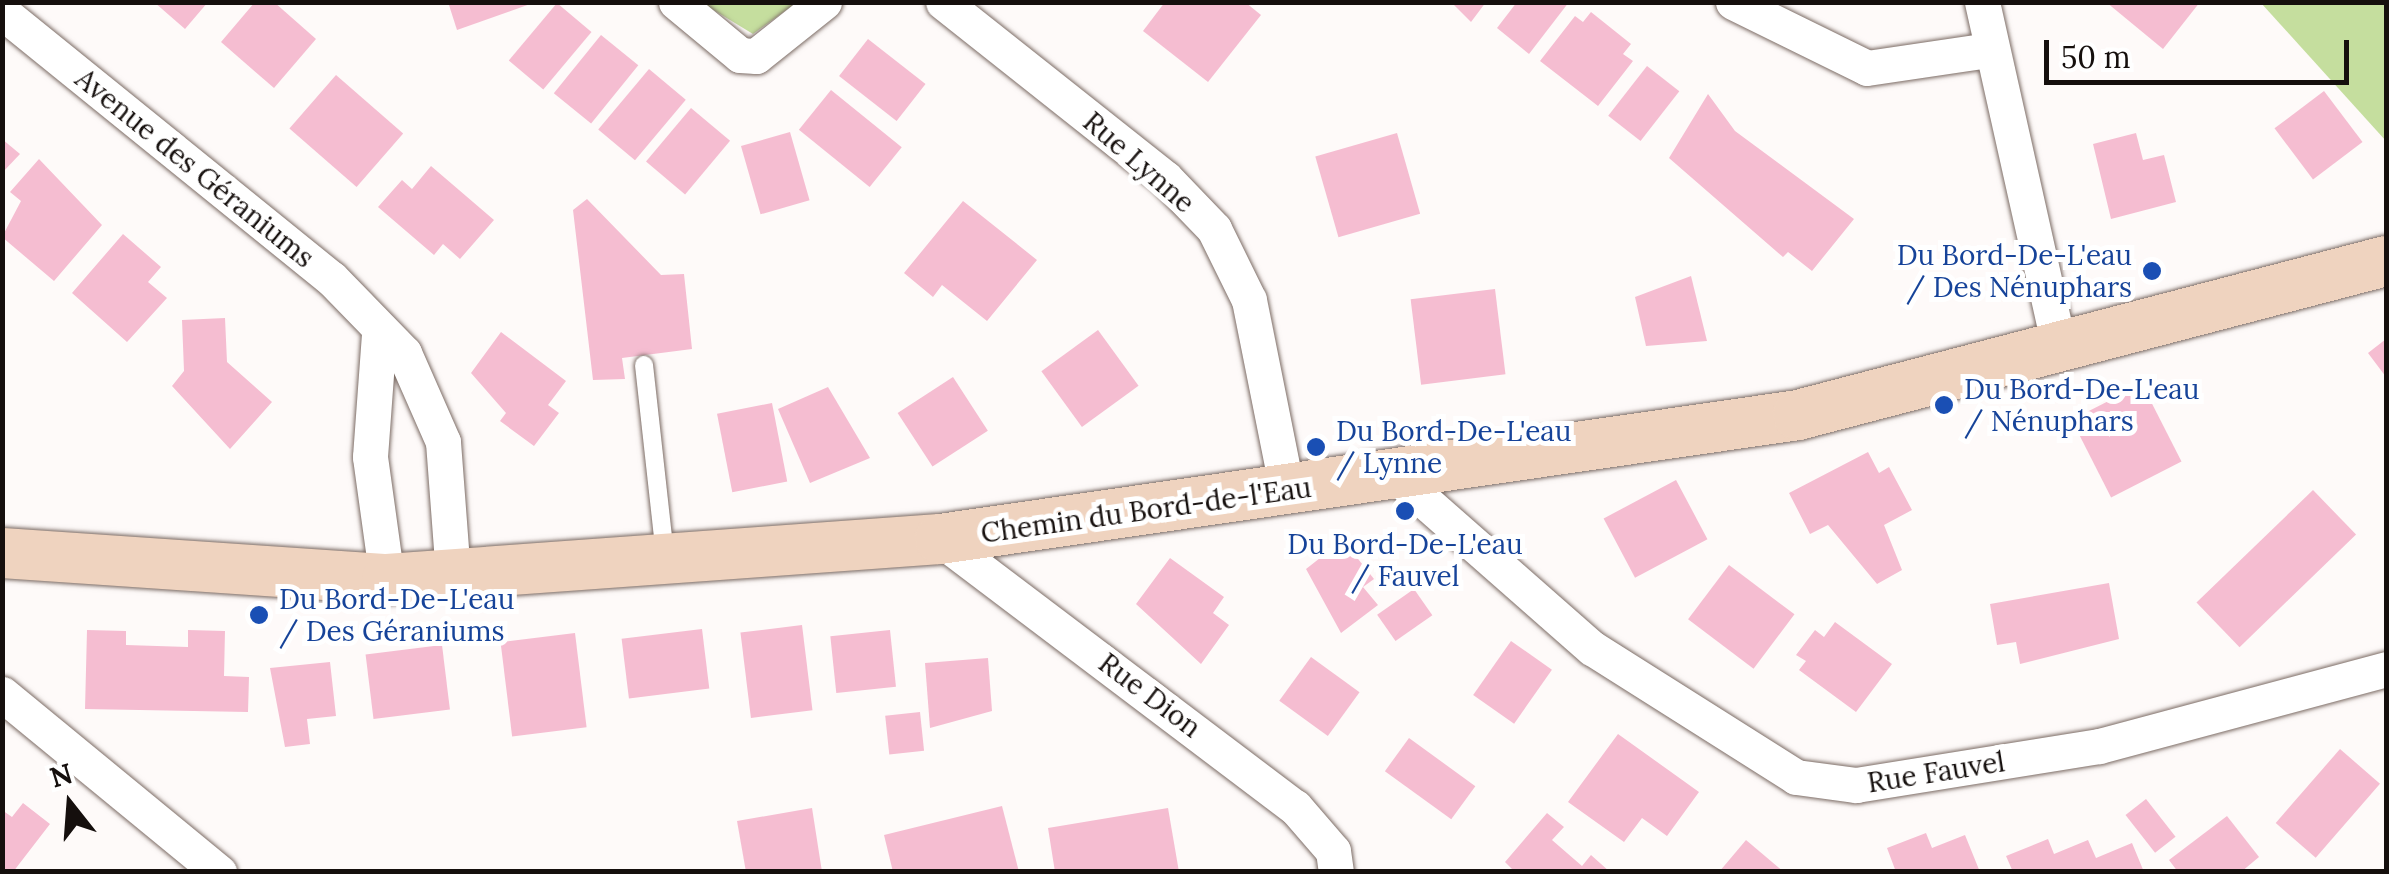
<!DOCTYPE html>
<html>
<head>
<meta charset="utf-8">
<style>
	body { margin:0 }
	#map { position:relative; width:2389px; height:874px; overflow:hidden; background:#fefaf9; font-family:Lora,serif }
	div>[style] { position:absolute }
	.green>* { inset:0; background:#c5de9e }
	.building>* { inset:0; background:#f5bdd1; transform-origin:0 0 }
	.roads { filter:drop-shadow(0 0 2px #7c6c65) drop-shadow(0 0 2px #7c6c65) }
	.lane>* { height:18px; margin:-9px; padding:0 9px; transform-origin:9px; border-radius:9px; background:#fff }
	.street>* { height:35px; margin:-17.5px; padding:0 17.5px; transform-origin:17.5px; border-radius:17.5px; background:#fff }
	.secondary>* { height:50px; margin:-25px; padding:0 25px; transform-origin:25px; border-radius:25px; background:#efd3bf }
	.dots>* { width:28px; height:28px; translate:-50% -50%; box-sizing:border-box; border:5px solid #fff; border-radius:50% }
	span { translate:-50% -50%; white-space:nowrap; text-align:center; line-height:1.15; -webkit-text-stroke:10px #fff; paint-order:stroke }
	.street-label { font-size:28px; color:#150f0d }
	.transit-label { font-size:28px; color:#164399 }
	.right { translate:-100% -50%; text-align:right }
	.left { translate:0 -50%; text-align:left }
	.frame { position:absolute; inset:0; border:5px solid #150f0d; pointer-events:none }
	.north { position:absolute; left:20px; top:754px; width:100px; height:100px; -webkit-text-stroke:8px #fff; paint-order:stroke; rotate:343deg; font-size:28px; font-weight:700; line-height:40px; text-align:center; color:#150f0d }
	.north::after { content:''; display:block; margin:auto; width:35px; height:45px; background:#150f0d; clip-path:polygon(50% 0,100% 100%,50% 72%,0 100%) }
	.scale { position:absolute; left:2044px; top:40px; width:305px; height:45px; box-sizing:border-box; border:5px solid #150f0d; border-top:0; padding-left:12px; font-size:30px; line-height:35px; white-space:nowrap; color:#150f0d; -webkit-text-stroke:8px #fff; paint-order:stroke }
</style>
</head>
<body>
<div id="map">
	<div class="green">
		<i style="clip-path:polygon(702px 3px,796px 3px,753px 34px)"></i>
		<i style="clip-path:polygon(2261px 3px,2386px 3px,2386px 141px)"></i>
	</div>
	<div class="building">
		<i style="clip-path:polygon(154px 2px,208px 2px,185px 29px)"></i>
		<i style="clip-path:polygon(255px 2px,274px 2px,316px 39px,274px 88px,221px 42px)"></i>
		<i style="clip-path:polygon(448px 2px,533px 2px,533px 3px,457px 30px)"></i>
		<i style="clip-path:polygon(1165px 2px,1245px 2px,1261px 15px,1208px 82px,1143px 31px)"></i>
		<i style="clip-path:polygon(1451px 2px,1486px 2px,1471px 22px)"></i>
		<i style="clip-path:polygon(1517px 2px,1569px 2px,1529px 54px,1497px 28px)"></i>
		<i style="clip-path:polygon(2106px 2px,2200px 2px,2163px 49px)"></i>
		<i style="left:557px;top:3px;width:45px;height:75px;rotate:40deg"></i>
		<i style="clip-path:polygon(1591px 12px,1631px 44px,1623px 54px,1633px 61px,1598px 106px,1540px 61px,1575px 16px,1583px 22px)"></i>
		<i style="left:601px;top:35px;width:48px;height:75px;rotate:39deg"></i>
		<i style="left:868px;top:39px;width:73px;height:47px;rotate:38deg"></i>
		<i style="left:1647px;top:66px;width:41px;height:63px;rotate:38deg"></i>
		<i style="left:649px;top:69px;width:48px;height:79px;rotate:40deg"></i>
		<i style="left:336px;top:75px;width:89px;height:71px;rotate:41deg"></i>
		<i style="left:831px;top:90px;width:91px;height:51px;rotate:39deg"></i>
		<i style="left:2324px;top:91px;width:64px;height:62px;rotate:53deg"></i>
		<i style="clip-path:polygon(1708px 94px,1735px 131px,1854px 219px,1812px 271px,1788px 252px,1783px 257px,1669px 158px)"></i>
		<i style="left:691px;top:108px;width:51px;height:70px;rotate:40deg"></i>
		<i style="left:790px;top:132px;width:71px;height:51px;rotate:74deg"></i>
		<i style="left:1397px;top:133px;width:84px;height:85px;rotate:74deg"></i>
		<i style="clip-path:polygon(2136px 133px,2143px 160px,2164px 155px,2176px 202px,2111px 219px,2093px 144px)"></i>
		<i style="clip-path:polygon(2px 139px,20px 154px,2px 173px)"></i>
		<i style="clip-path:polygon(39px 159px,102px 225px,54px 281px,2px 237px,21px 201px,10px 192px)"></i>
		<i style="clip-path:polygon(431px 166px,494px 220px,460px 259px,443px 244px,434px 255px,378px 207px,402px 180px,412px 189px)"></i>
		<i style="clip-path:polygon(587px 199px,661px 275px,684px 274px,692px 349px,622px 358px,625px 379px,593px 380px,573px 210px)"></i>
		<i style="clip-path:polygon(963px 201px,1037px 260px,987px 321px,942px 285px,933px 297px,904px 273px)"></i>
		<i style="clip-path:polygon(123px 234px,161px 267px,148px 282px,167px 298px,127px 342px,72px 293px)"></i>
		<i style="clip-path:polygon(1691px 276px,1707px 341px,1646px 346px,1635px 297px)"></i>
		<i style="left:1495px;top:289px;width:86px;height:85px;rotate:83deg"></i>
		<i style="clip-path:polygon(225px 318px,227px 362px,272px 402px,230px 449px,172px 386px,184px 371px,182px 320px)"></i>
		<i style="left:1098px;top:330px;width:69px;height:70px;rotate:54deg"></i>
		<i style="clip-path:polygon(501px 332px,566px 381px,548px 405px,559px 413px,534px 446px,500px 421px,506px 413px,471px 373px)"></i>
		<i style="clip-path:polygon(2386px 339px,2386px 377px,2368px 353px)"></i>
		<i style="left:953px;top:377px;width:64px;height:66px;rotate:57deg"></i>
		<i style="left:2142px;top:384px;width:87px;height:79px;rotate:63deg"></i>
		<i style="clip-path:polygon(828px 387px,870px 458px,810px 483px,778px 409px)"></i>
		<i style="left:772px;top:403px;width:80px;height:56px;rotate:79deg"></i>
		<i style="clip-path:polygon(1868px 452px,1879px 473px,1889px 467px,1912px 510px,1884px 525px,1902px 570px,1877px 584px,1828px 525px,1810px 534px,1789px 493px)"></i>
		<i style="left:1676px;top:480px;width:67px;height:82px;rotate:62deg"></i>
		<i style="left:2313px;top:490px;width:62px;height:162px;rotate:46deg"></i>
		<i style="clip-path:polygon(1343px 540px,1374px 579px,1363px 587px,1378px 605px,1341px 633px,1306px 569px)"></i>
		<i style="clip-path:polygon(1170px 558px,1224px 597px,1213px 613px,1229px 625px,1201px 664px,1136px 604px)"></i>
		<i style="left:1729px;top:565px;width:82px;height:68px;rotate:37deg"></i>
		<i style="clip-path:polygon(2109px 583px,2119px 639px,2020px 664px,2016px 642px,1997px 645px,1990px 604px)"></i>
		<i style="left:1414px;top:589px;width:32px;height:45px;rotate:55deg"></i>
		<i style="clip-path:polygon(1835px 622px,1892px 664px,1856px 712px,1799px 670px,1806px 661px,1796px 655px,1815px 630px,1824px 637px)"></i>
		<i style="left:802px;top:625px;width:86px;height:62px;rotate:83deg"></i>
		<i style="left:702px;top:629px;width:60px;height:81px;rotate:83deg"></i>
		<i style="clip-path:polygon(87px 630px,126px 631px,126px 645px,188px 647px,188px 630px,225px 631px,224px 676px,249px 677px,248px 712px,85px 709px)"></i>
		<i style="left:890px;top:630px;width:57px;height:60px;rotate:84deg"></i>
		<i style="left:575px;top:633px;width:95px;height:75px;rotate:83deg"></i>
		<i style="left:1511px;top:641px;width:50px;height:66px;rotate:35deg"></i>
		<i style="left:442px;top:645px;width:65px;height:77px;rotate:83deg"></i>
		<i style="left:1311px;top:657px;width:60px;height:54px;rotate:36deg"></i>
		<i style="clip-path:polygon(988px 658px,992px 711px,930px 728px,925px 663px)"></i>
		<i style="clip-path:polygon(330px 662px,336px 716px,307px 719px,310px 744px,285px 747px,270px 668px)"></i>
		<i style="left:920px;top:712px;width:39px;height:35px;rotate:84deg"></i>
		<i style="clip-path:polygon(1618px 734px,1699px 792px,1667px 836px,1642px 818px,1624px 842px,1568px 802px)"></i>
		<i style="left:1409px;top:738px;width:82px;height:41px;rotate:36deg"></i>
		<i style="left:2340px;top:749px;width:53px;height:98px;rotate:41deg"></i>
		<i style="left:2146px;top:799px;width:48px;height:26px;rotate:52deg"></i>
		<i style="clip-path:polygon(23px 803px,50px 824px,13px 872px,2px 872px,2px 810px,12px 817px)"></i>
		<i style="clip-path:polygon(1002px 806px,1019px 872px,893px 872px,884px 835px)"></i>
		<i style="clip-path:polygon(812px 808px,822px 872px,746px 872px,737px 821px)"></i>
		<i style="clip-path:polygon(1168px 808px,1179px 872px,1055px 872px,1048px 828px)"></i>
		<i style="clip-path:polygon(1547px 813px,1564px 827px,1552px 840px,1582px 866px,1591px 855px,1610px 872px,1515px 872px,1505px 862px)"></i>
		<i style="clip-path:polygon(2227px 816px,2259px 857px,2241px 872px,2178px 872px,2169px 860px)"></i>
		<i style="clip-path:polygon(1926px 833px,1932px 848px,1965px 835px,1980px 872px,1896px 872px,1887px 848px)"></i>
		<i style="clip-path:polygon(2048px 839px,2054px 854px,2088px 840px,2096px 858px,2132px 843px,2144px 872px,2013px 872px,2006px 856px)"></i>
		<i style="clip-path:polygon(1746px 840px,1784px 872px,1719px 872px)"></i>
	</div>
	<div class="roads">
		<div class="lane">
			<i style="left:644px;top:365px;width:190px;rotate:83.7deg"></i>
		</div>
		<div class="street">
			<i style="left:676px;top:2px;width:83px;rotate:39.6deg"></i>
			<i style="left:740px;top:55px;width:16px;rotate:4deg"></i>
			<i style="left:756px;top:56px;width:87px;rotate:-38.5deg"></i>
			<i style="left:943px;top:2px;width:283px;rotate:38.4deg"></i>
			<i style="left:1165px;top:178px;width:71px;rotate:46.1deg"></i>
			<i style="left:1214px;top:229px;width:79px;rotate:63.8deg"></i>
			<i style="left:1249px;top:300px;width:194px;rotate:78.7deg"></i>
			<i style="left:1733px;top:2px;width:149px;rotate:26.2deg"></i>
			<i style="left:1867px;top:68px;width:123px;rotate:-8.4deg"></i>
			<i style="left:1982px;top:2px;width:349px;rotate:77.4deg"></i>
			<i style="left:2px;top:12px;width:423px;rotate:39deg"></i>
			<i style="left:331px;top:278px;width:105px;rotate:45.8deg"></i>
			<i style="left:404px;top:353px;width:97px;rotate:66.3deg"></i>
			<i style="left:443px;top:442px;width:132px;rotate:85.7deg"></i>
			<i style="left:379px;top:334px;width:123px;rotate:94.2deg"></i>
			<i style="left:370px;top:457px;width:123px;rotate:82.1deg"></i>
			<i style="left:1396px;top:476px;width:261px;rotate:41.3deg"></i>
			<i style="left:1592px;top:648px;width:241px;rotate:32.3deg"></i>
			<i style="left:1796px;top:777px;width:61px;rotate:7.6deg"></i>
			<i style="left:1856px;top:785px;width:246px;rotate:-9.1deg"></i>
			<i style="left:2099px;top:746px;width:297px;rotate:-15deg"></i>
			<i style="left:940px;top:539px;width:445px;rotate:37.1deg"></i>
			<i style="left:1295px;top:807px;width:58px;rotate:49.2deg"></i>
			<i style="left:1333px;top:851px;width:21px;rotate:82deg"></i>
			<i style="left:2px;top:694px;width:281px;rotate:39.4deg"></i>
		</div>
		<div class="secondary">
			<i style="left:2px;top:553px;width:386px;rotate:3.9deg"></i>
			<i style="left:387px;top:579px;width:554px;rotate:-4.14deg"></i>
			<i style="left:940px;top:539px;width:867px;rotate:-8.22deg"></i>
			<i style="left:1798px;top:415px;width:608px;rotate:-14.68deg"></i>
		</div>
	</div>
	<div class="dots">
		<i style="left:2152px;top:271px;background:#1a4fb4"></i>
		<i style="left:1944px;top:405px;background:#1a4fb4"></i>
		<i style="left:1316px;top:447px;background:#1a4fb4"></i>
		<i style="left:1405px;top:511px;background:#1a4fb4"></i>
		<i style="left:259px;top:615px;background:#1a4fb4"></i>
	</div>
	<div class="street-label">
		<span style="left:1139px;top:162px;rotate:41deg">Rue Lynne</span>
		<span style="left:195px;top:168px;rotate:39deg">Avenue des Géraniums</span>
		<span style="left:1146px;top:510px;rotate:-8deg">Chemin du Bord-de-l'Eau</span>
		<span style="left:1150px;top:695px;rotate:37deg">Rue Dion</span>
		<span style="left:1936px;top:772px;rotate:-9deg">Rue Fauvel</span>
	</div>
	<div class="transit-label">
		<span class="right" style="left:2132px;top:271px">Du Bord-De-L'eau<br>/ Des Nénuphars</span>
		<span class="left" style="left:1964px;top:405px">Du Bord-De-L'eau<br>/ Nénuphars</span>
		<span class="left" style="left:1336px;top:447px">Du Bord-De-L'eau<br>/ Lynne</span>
		<span style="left:1405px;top:560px">Du Bord-De-L'eau<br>/ Fauvel</span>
		<span class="left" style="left:279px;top:615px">Du Bord-De-L'eau<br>/ Des Géraniums</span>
	</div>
	<div class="frame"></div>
	<div class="north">N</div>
	<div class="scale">50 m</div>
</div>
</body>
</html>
